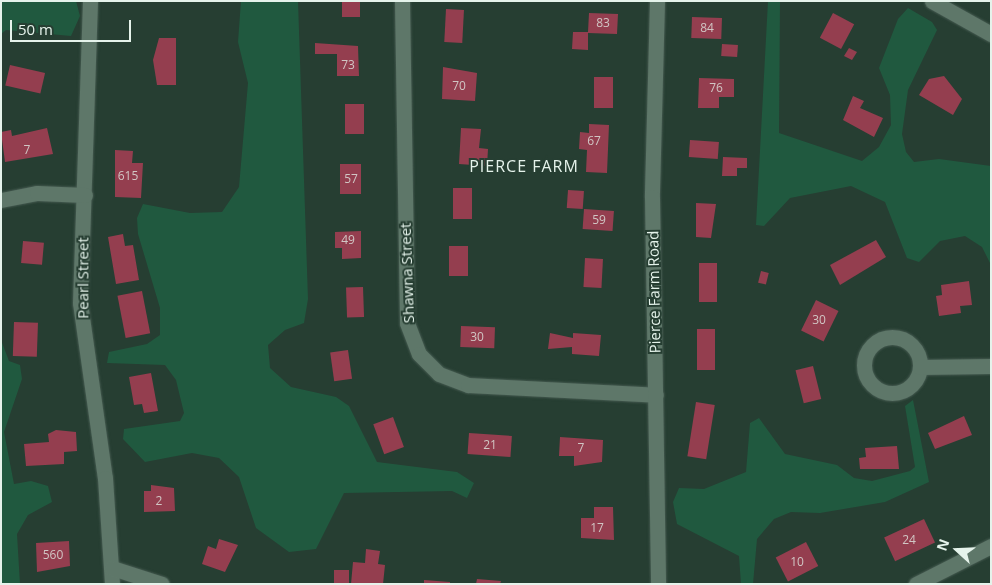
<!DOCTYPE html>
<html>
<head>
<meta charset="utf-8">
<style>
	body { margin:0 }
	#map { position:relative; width:992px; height:585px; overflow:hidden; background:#263e32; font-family:"Open Sans",sans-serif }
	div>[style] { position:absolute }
	.green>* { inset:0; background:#20593f }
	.building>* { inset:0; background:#943e4f; transform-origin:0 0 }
	.roads { filter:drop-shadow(0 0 1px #455a50) drop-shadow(0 0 1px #455a50) }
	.minor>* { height:15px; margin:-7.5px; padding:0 7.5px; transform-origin:7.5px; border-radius:7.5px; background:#5e7769 }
	.minor>.ring { margin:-7.5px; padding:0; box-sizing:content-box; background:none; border:15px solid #5e7769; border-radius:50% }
	span { translate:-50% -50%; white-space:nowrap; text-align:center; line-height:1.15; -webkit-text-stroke:4px #263e32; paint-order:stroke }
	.number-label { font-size:12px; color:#d1c6c4 }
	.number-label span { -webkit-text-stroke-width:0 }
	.street-label { font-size:15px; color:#e5f3eb }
	.neighbourhood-label { font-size:16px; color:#e5f3eb; letter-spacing:1px }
	.frame { position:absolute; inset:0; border:2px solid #e5f3eb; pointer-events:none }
	.north { position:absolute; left:932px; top:525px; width:50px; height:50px; -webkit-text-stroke:4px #263e32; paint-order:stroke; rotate:290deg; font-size:14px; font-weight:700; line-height:20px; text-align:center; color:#e5f3eb }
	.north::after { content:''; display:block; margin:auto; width:18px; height:22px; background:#e5f3eb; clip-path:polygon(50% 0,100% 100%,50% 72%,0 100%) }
	.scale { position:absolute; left:10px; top:20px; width:121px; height:22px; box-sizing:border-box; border:2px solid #e5f3eb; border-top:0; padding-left:6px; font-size:15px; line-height:18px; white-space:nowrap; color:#e5f3eb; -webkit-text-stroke:4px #263e32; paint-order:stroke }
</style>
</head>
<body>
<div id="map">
	<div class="green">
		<i style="clip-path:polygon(1px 1px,76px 1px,80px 16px,71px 36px,6px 30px,1px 34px)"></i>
		<i style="clip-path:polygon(241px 1px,298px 1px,308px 299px,304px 323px,285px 330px,268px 345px,270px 368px,291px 387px,336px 397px,349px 406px,377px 462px,457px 472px,474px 483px,467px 498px,452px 491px,344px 493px,316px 549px,289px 552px,256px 528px,239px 477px,219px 458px,192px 453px,145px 462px,123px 439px,124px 429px,180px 421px,184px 413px,176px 380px,165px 365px,107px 363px,109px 352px,147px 344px,160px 335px,160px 308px,138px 234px,137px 218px,143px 204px,190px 213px,222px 212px,239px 187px,248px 83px,238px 42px)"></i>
		<i style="clip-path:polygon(768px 1px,780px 1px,779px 133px,862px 161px,879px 147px,891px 125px,890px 95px,879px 68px,898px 19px,908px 8px,932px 22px,937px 30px,908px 90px,902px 134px,906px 152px,914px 162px,939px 159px,991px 166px,991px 265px,982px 247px,965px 236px,940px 241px,919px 262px,907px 258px,885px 202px,851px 186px,790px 198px,764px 226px,756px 225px)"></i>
		<i style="clip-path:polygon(1px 340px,9px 361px,20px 365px,22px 379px,4px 432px,14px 484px,31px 481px,48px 486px,52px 502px,28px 515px,17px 534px,20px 584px,1px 584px)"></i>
		<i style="clip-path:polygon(913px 400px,929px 482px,885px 502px,820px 513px,791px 512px,774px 519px,757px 539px,753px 584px,741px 584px,739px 556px,677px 524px,673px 502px,679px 488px,704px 489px,746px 472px,750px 423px,759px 418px,785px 454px,837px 465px,854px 478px,872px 481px,910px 471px,915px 467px,905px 406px)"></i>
	</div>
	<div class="building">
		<i style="left:342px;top:1px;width:18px;height:16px"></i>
		<i style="left:446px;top:9px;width:18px;height:33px;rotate:3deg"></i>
		<i style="clip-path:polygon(589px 13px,618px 14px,617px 34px,588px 33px,588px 50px,572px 49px,573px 32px,588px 32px)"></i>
		<i style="left:833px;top:13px;width:24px;height:28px;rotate:28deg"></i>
		<i style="left:692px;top:17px;width:30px;height:21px;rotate:2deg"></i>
		<i style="clip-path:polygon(159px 38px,176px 38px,176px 85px,157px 85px,153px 60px)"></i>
		<i style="clip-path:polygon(315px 43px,358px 46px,359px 76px,337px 76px,337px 54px,315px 54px)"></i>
		<i style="left:722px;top:44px;width:16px;height:12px;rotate:4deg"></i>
		<i style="clip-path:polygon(849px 48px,857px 52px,852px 60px,844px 56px)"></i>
		<i style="left:10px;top:65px;width:36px;height:21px;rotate:13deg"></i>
		<i style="clip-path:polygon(443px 67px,477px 73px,475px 101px,442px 99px)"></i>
		<i style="clip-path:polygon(944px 76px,962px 99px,953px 115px,919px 95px,929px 79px)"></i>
		<i style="left:594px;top:77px;width:19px;height:31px"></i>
		<i style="clip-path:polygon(699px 78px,734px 79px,734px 97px,719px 97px,719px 108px,698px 108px)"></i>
		<i style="clip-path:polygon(853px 96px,864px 101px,860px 108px,883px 118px,874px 137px,843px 120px)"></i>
		<i style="left:345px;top:104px;width:19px;height:30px"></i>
		<i style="clip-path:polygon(589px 124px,609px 125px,607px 173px,586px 172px,587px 150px,579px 149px,580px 132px,589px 133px)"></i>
		<i style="clip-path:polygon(47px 128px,53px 154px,5px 162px,1px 132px,11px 130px,12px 136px)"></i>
		<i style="clip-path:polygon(461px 128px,481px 129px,479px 148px,488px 149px,487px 166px,459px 164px)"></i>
		<i style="left:690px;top:140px;width:29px;height:17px;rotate:4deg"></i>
		<i style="clip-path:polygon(115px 150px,133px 151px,132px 163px,143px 163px,141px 198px,115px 197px)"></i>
		<i style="clip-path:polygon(723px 157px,747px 158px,747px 168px,737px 168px,737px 176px,722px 176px)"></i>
		<i style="left:340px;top:164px;width:21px;height:30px"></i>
		<i style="left:453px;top:188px;width:19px;height:31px"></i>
		<i style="left:568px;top:190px;width:16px;height:18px;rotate:4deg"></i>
		<i style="clip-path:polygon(696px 203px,716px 204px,711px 238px,696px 237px)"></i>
		<i style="left:584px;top:209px;width:30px;height:20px;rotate:4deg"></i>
		<i style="clip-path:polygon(361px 231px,361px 258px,342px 259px,342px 248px,335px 248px,335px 232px)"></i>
		<i style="clip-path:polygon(123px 234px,125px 246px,133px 245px,139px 280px,116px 284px,108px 237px)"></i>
		<i style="clip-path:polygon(876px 240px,886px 257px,840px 285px,830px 265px)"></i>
		<i style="left:23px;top:241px;width:21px;height:22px;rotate:5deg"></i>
		<i style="left:449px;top:246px;width:19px;height:30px"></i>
		<i style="left:585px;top:258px;width:18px;height:29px;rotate:3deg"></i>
		<i style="left:699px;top:263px;width:18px;height:39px"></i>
		<i style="left:761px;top:271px;width:8px;height:12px;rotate:14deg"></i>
		<i style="clip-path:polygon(969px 281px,972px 305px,960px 306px,961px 313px,939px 316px,936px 296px,942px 295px,941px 285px)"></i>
		<i style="left:363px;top:287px;width:30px;height:17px;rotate:88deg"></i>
		<i style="left:142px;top:291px;width:43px;height:25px;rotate:79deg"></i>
		<i style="left:816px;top:300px;width:25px;height:34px;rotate:26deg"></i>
		<i style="left:14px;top:322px;width:24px;height:34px;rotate:2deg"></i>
		<i style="left:461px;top:326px;width:34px;height:21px;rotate:2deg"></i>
		<i style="left:697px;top:329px;width:18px;height:41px"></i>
		<i style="clip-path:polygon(550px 333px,573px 338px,573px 333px,601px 335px,599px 356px,572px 354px,572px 347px,548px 349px)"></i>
		<i style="left:348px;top:350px;width:29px;height:18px;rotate:82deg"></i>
		<i style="left:813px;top:366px;width:34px;height:18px;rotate:76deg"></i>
		<i style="clip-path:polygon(151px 373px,158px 411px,144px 413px,142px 404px,134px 405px,129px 377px)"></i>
		<i style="left:696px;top:402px;width:19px;height:55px;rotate:9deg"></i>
		<i style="clip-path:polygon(964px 416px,972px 435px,935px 449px,928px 433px)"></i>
		<i style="left:393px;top:417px;width:32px;height:21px;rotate:70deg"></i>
		<i style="clip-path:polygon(56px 430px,76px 432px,77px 451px,64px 452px,64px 464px,26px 466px,24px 444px,49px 442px,48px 434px)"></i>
		<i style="left:469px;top:433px;width:43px;height:21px;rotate:4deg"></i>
		<i style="clip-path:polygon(560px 437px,603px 440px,602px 462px,574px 466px,574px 456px,559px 456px)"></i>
		<i style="clip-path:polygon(897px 446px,899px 469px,860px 469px,859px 458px,866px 457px,865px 448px)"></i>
		<i style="clip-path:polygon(151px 485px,174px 488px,175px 511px,144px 512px,144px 491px,151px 491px)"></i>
		<i style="clip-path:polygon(594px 507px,613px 507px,614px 540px,581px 538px,581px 518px,594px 518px)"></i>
		<i style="left:924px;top:519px;width:26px;height:44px;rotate:65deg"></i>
		<i style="clip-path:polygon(219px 539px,238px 545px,225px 572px,202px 564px,208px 546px,216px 549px)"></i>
		<i style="clip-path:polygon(69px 541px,70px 566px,37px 572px,36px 543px)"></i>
		<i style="left:806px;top:542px;width:27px;height:34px;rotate:63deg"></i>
		<i style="clip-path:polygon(366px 549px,380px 551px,378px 564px,385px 565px,383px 584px,351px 584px,353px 562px,365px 563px)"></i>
		<i style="left:334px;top:570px;width:15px;height:14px"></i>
		<i style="clip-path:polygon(477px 579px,501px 581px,500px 584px,476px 584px)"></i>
		<i style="clip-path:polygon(424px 580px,450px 582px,450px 584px,424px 584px)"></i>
	</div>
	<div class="roads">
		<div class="minor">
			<i style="left:90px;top:1px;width:302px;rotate:91.9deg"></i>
			<i style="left:80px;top:303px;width:177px;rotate:81.9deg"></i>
			<i style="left:105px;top:478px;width:106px;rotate:86.2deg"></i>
			<i style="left:402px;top:1px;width:322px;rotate:89.1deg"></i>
			<i style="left:407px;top:323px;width:33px;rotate:69deg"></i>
			<i style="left:419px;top:354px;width:28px;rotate:45deg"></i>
			<i style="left:439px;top:374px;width:31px;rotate:21deg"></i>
			<i style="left:468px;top:385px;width:188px;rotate:3deg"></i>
			<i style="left:657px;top:1px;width:196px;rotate:91.5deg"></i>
			<i style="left:652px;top:197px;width:387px;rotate:89.1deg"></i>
			<i style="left:932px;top:1px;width:68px;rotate:29.2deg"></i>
			<i style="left:1px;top:200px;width:37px;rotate:-11deg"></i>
			<i style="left:37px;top:193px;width:48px;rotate:2.4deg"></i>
			<i class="ring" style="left:864px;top:337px;width:41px;height:41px"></i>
			<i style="left:920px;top:367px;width:71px;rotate:-0.8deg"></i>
			<i style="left:112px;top:568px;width:52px;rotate:17.7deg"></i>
			<i style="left:916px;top:584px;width:84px;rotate:-26.9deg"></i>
		</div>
	</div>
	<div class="number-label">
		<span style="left:603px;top:23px">83</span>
		<span style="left:707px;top:28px">84</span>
		<span style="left:348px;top:65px">73</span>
		<span style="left:459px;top:86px">70</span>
		<span style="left:716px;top:88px">76</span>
		<span style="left:594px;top:141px">67</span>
		<span style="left:27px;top:150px">7</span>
		<span style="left:128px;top:176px">615</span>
		<span style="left:351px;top:179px">57</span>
		<span style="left:599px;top:220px">59</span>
		<span style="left:348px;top:240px">49</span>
		<span style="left:819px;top:320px">30</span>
		<span style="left:477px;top:337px">30</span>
		<span style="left:490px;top:445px">21</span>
		<span style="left:581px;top:448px">7</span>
		<span style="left:159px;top:501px">2</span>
		<span style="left:597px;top:528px">17</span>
		<span style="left:909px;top:540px">24</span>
		<span style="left:53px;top:555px">560</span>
		<span style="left:797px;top:562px">10</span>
	</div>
	<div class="street-label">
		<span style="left:407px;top:273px;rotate:-92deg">Shawna Street</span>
		<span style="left:83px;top:278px;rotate:-90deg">Pearl Street</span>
		<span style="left:654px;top:292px;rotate:-91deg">Pierce Farm Road</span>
	</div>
	<div class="neighbourhood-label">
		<span style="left:524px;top:166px">PIERCE FARM</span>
	</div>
	<div class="frame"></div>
	<div class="north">N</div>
	<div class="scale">50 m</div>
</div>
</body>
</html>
